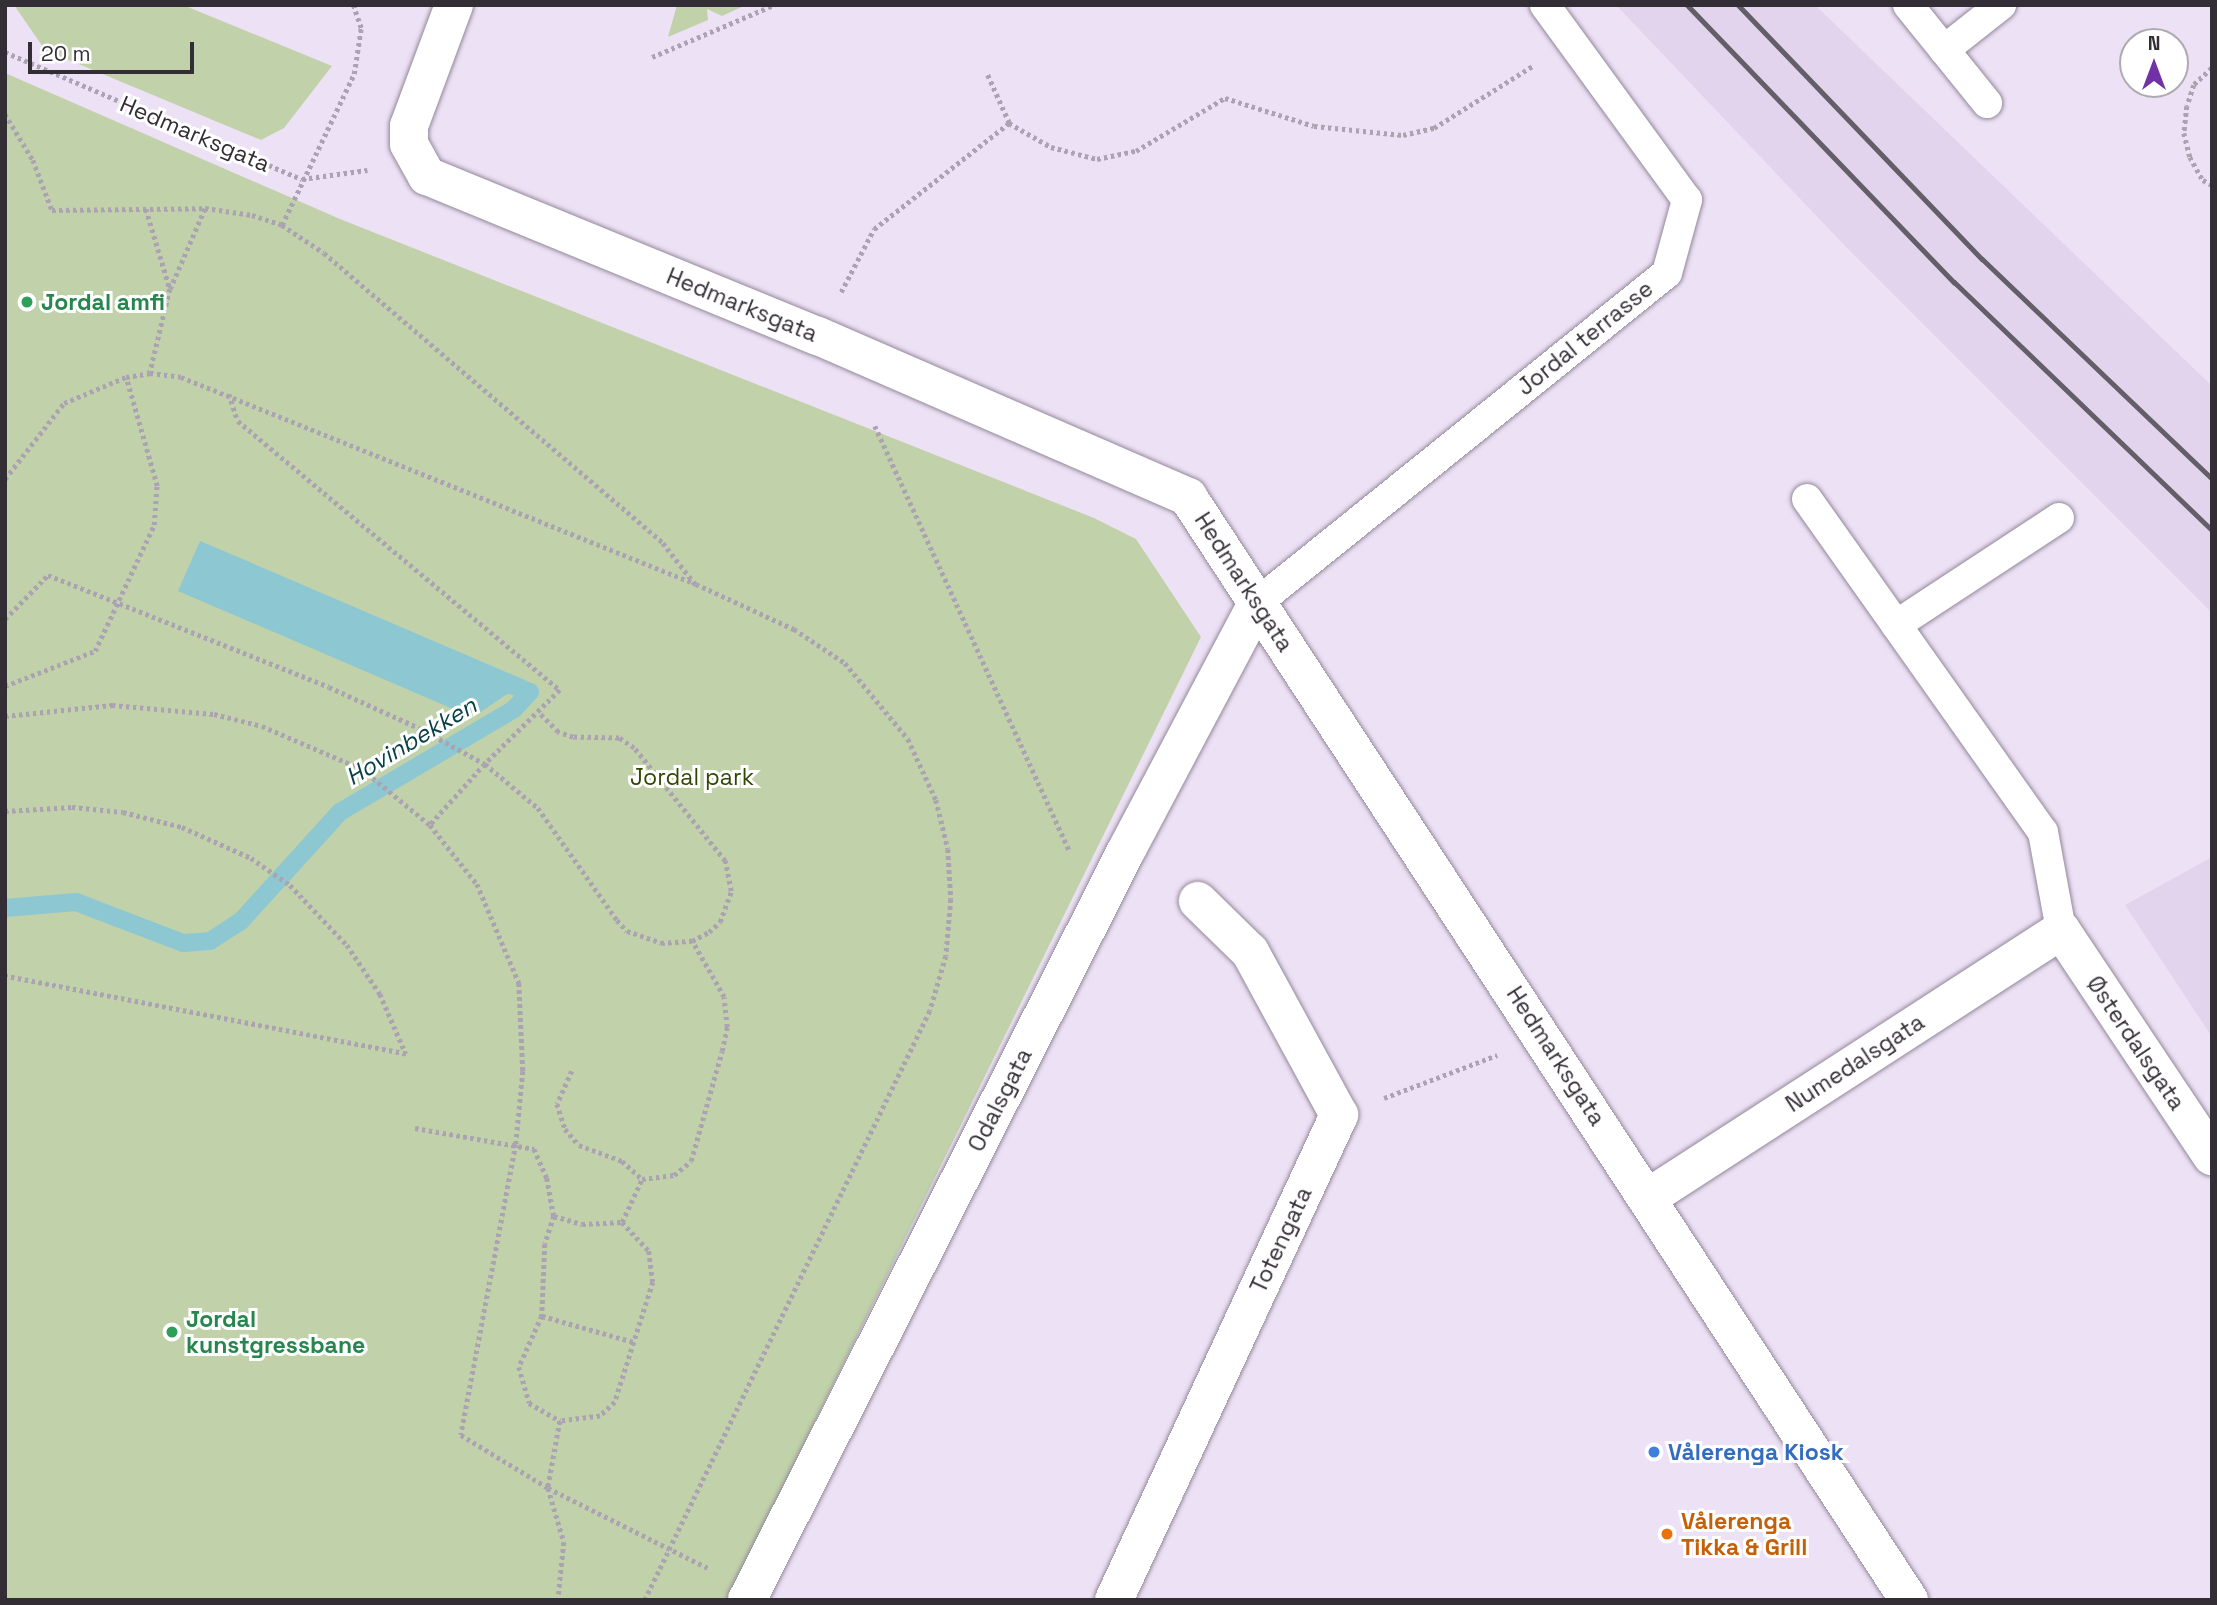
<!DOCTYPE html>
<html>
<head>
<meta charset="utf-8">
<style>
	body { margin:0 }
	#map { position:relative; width:2217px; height:1605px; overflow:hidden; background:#ede1f5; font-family:"Space Grotesk",sans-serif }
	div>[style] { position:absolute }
	.built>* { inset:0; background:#e3d4ed }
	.green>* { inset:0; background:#c1d2aa }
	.water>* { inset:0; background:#8dc7d2 }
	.stream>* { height:18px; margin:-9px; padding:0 9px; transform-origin:9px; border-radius:9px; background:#8dc7d2 }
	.path>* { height:4.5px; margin-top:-2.25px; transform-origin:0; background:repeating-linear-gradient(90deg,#aca3b2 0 3.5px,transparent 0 7px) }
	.roads { filter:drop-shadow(0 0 2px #93889a) drop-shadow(0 0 2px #93889a) }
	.lane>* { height:30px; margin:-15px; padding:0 15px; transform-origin:15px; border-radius:15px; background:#fff }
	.street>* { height:38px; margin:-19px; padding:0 19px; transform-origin:19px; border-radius:19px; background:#fff }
	.rail>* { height:5px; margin:-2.5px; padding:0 2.5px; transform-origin:2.5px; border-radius:2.5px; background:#645e69 }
	.dots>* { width:19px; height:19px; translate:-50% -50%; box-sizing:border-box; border:4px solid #fff; border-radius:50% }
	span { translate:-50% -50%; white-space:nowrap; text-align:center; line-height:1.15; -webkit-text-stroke:6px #fff; paint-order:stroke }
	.street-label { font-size:23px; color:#332e36 }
	.leisure-label { font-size:23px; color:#27864d; font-weight:700 }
	.left { translate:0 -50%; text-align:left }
	.park-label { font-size:23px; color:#324703 }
	.shop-label { font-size:23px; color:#366cbe; font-weight:700 }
	.food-label { font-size:23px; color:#c56008; font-weight:700 }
	.water-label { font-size:24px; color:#094049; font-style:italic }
	.frame { position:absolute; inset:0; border:7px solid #332e36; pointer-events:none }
	.north { position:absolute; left:2119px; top:28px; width:70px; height:70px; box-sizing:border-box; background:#fff; border:2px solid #adabaf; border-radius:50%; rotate:0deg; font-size:19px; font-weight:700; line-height:28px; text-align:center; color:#332e36 }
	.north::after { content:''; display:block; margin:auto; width:24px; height:32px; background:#7232a7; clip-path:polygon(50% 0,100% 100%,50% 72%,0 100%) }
	.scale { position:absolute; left:28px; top:42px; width:166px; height:32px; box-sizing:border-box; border:4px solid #332e36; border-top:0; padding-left:9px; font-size:21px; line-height:24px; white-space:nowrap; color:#332e36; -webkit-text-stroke:5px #fff; paint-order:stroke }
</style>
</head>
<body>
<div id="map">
	<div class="built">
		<i style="clip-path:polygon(1616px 5px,1815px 5px,2212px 386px,2212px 613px,1848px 249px)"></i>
		<i style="clip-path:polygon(2212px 857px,2212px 1037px,2125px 905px)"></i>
	</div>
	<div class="green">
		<i style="clip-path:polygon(14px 5px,183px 5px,332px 66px,284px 128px,261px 140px,45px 50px)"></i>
		<i style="clip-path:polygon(677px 5px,746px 5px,722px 16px,707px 9px,708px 20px,668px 37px)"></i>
		<i style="clip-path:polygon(5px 73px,340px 219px,1094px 518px,1136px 539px,1201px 637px,727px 1600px,5px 1600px)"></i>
	</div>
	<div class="water">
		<i style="clip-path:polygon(200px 541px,219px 549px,527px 681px,479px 713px,460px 712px,178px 591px)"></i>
	</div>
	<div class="stream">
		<i style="left:5px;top:908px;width:71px;rotate:-4.8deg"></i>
		<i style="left:76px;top:902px;width:115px;rotate:21deg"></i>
		<i style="left:183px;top:943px;width:27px;rotate:-4deg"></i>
		<i style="left:210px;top:941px;width:37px;rotate:-33deg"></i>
		<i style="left:241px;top:921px;width:147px;rotate:-47.8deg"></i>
		<i style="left:340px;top:812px;width:202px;rotate:-30.6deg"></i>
		<i style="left:514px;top:709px;width:23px;rotate:-47deg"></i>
		<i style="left:530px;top:692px;width:35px;rotate:-160deg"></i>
	</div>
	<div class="path">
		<i style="left:5px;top:52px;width:323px;rotate:23.2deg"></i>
		<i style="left:302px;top:179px;width:66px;rotate:-7.9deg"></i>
		<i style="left:652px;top:57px;width:133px;rotate:-23.1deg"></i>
		<i style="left:2212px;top:68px;width:25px;rotate:137deg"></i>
		<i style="left:2194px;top:85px;width:22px;rotate:108deg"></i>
		<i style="left:2187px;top:106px;width:27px;rotate:96deg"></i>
		<i style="left:2184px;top:133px;width:25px;rotate:76deg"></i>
		<i style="left:2190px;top:157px;width:26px;rotate:61deg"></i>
		<i style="left:2203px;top:180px;width:10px;rotate:29deg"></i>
		<i style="left:5px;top:114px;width:54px;rotate:58.7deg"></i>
		<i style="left:33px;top:160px;width:53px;rotate:69.2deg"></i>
		<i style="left:52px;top:210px;width:153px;rotate:-0.7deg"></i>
		<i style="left:205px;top:208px;width:48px;rotate:8.5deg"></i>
		<i style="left:252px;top:215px;width:32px;rotate:18deg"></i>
		<i style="left:282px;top:225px;width:50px;rotate:33.7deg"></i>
		<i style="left:324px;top:253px;width:446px;rotate:40.5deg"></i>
		<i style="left:663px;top:543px;width:52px;rotate:52deg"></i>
		<i style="left:1009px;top:123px;width:48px;rotate:29.7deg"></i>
		<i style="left:1051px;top:147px;width:48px;rotate:14.6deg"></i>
		<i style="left:1097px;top:159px;width:40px;rotate:-12deg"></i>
		<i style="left:1136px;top:151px;width:104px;rotate:-30.8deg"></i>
		<i style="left:1225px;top:98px;width:93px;rotate:17.5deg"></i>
		<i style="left:1314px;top:126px;width:89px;rotate:5.8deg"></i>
		<i style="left:1403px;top:135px;width:32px;rotate:-13deg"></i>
		<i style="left:1434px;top:128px;width:118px;rotate:-32.2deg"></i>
		<i style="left:146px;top:209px;width:84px;rotate:73.3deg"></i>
		<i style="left:170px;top:289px;width:86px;rotate:103.4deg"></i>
		<i style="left:282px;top:225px;width:167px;rotate:-64.5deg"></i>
		<i style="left:354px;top:74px;width:47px;rotate:-81.3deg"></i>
		<i style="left:361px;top:28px;width:24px;rotate:-109deg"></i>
		<i style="left:170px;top:289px;width:88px;rotate:-66.6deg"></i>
		<i style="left:841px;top:292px;width:71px;rotate:-62.4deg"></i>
		<i style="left:874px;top:229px;width:172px;rotate:-38.1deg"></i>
		<i style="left:1009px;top:123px;width:54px;rotate:-114.2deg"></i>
		<i style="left:229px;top:394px;width:28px;rotate:72deg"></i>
		<i style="left:238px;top:421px;width:420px;rotate:39.9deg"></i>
		<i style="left:560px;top:690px;width:105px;rotate:135.4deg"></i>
		<i style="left:485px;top:764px;width:69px;rotate:39.7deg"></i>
		<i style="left:538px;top:808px;width:137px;rotate:54.8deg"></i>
		<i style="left:617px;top:920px;width:15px;rotate:48deg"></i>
		<i style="left:627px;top:931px;width:36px;rotate:19deg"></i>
		<i style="left:661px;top:943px;width:31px;rotate:-4deg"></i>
		<i style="left:692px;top:941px;width:19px;rotate:-28deg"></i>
		<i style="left:709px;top:932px;width:15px;rotate:-42deg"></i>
		<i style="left:720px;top:922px;width:33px;rotate:-70deg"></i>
		<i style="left:731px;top:891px;width:31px;rotate:-101deg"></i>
		<i style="left:725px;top:861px;width:145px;rotate:-128.8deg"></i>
		<i style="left:634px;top:748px;width:18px;rotate:-146deg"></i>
		<i style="left:619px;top:738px;width:46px;rotate:-178.8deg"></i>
		<i style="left:573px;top:737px;width:16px;rotate:-162deg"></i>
		<i style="left:558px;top:732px;width:28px;rotate:-135deg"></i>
		<i style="left:875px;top:426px;width:468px;rotate:65.4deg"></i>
		<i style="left:5px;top:479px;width:96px;rotate:-52.2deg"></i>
		<i style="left:64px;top:403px;width:67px;rotate:-22.8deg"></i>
		<i style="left:126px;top:377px;width:24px;rotate:-9deg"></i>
		<i style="left:150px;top:373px;width:31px;rotate:7deg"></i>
		<i style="left:181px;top:377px;width:555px;rotate:21.9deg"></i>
		<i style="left:696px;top:584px;width:108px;rotate:24.7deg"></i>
		<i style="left:794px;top:629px;width:61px;rotate:33.7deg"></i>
		<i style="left:845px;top:663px;width:99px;rotate:50.3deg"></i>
		<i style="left:908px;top:739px;width:67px;rotate:65.3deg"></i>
		<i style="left:936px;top:800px;width:50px;rotate:76.2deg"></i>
		<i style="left:948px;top:849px;width:50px;rotate:86.6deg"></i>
		<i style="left:951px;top:899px;width:57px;rotate:95deg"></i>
		<i style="left:946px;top:956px;width:57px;rotate:106.2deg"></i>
		<i style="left:930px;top:1011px;width:654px;rotate:115.82deg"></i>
		<i style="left:5px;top:619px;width:62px;rotate:-45.7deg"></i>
		<i style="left:48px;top:575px;width:302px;rotate:21.7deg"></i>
		<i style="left:329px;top:687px;width:101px;rotate:24.5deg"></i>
		<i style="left:421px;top:729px;width:73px;rotate:28.7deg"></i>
		<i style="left:485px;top:764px;width:82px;rotate:132deg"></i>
		<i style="left:5px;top:686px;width:97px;rotate:-21.3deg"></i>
		<i style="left:95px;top:651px;width:139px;rotate:-64.9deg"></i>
		<i style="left:154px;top:525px;width:39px;rotate:-86deg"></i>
		<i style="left:157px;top:486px;width:113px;rotate:-105.9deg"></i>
		<i style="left:5px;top:716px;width:108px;rotate:-5.9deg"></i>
		<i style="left:112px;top:705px;width:102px;rotate:5deg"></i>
		<i style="left:214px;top:714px;width:49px;rotate:14deg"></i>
		<i style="left:262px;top:726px;width:109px;rotate:23.3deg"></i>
		<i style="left:362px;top:769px;width:88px;rotate:39.5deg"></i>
		<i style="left:430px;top:825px;width:75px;rotate:51.5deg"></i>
		<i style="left:477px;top:884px;width:108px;rotate:67deg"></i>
		<i style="left:519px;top:983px;width:88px;rotate:87.4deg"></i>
		<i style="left:523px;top:1071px;width:73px;rotate:95.5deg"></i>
		<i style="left:516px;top:1144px;width:296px;rotate:100.7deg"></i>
		<i style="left:461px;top:1435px;width:102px;rotate:31.3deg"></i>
		<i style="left:548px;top:1488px;width:56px;rotate:73.5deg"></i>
		<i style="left:564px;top:1542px;width:58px;rotate:95.9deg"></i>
		<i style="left:5px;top:811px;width:67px;rotate:-3.4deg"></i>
		<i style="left:72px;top:807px;width:51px;rotate:5.6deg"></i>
		<i style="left:123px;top:812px;width:61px;rotate:14.3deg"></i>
		<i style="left:182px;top:827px;width:76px;rotate:24.2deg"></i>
		<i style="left:251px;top:858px;width:47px;rotate:34.7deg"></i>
		<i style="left:290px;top:885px;width:83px;rotate:46.5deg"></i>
		<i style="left:347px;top:945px;width:59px;rotate:56deg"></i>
		<i style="left:380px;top:994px;width:65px;rotate:66.6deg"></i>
		<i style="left:406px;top:1054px;width:409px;rotate:-169deg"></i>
		<i style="left:572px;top:1071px;width:36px;rotate:114deg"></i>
		<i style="left:557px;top:1104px;width:26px;rotate:72deg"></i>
		<i style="left:565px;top:1129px;width:21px;rotate:49deg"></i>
		<i style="left:579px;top:1145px;width:46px;rotate:20.4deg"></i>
		<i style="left:622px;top:1161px;width:27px;rotate:42deg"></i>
		<i style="left:1384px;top:1098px;width:121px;rotate:-20.8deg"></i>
		<i style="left:415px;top:1128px;width:121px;rotate:10deg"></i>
		<i style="left:534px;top:1149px;width:32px;rotate:66deg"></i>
		<i style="left:547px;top:1178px;width:39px;rotate:80deg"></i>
		<i style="left:554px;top:1216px;width:29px;rotate:16deg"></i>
		<i style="left:582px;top:1224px;width:40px;rotate:-2.9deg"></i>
		<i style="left:622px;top:1222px;width:47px;rotate:-65.1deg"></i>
		<i style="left:642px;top:1179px;width:32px;rotate:-7deg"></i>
		<i style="left:674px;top:1175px;width:22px;rotate:-39deg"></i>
		<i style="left:691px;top:1161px;width:114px;rotate:-74.3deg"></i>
		<i style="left:722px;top:1051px;width:25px;rotate:-78deg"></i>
		<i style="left:727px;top:1027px;width:30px;rotate:-96deg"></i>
		<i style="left:724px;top:997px;width:64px;rotate:-119.7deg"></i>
		<i style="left:554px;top:1216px;width:29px;rotate:108deg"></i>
		<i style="left:545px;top:1244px;width:72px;rotate:92.4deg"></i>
		<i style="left:542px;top:1316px;width:56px;rotate:114.3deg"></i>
		<i style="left:519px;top:1367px;width:37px;rotate:74deg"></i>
		<i style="left:529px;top:1403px;width:36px;rotate:30deg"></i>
		<i style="left:622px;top:1222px;width:40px;rotate:47deg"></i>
		<i style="left:649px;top:1251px;width:31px;rotate:83deg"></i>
		<i style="left:653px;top:1282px;width:126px;rotate:107.6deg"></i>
		<i style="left:615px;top:1402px;width:21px;rotate:137deg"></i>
		<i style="left:600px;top:1416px;width:40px;rotate:172.9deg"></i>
		<i style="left:560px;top:1421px;width:68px;rotate:100.2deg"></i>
		<i style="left:548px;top:1488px;width:181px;rotate:26.6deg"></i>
		<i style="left:542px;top:1316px;width:96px;rotate:15.8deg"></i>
	</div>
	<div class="roads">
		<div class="lane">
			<i style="left:1908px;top:5px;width:126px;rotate:51.1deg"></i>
			<i style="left:1944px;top:50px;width:73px;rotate:-38.3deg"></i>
			<i style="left:1807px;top:499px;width:408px;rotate:54.7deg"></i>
			<i style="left:2043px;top:832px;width:100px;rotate:79.6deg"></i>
			<i style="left:1257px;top:603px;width:526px;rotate:-38.83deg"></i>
			<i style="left:1667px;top:273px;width:76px;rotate:-74.7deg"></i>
			<i style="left:1687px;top:200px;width:241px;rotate:-126.1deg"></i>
			<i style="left:1896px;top:625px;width:195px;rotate:-33.3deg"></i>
		</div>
		<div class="street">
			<i style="left:454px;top:5px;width:129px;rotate:110.4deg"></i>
			<i style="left:409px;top:126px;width:18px;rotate:90deg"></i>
			<i style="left:409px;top:144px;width:37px;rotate:61deg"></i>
			<i style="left:427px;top:176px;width:422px;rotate:22.3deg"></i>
			<i style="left:818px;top:336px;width:404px;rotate:23.5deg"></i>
			<i style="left:1188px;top:497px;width:1318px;rotate:56.83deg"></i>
			<i style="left:1649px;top:1197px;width:491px;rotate:-32.9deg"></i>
			<i style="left:2061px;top:930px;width:272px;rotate:56.3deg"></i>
			<i style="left:747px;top:1600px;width:842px;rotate:-63.16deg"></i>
			<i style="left:1127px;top:849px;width:278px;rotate:-62.1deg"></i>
			<i style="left:1114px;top:1600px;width:535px;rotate:-65.11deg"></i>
			<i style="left:1339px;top:1115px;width:186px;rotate:-118.6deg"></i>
			<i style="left:1250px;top:952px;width:73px;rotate:-135.6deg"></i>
		</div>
	</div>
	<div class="rail">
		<i style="left:1687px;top:5px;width:385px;rotate:46.1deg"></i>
		<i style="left:1954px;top:282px;width:358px;rotate:43.9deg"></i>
		<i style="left:1738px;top:5px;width:352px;rotate:46.2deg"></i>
		<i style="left:1982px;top:259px;width:318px;rotate:43.7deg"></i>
	</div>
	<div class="dots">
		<i style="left:27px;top:302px;background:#2e9e5b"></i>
		<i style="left:172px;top:1332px;background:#2e9e5b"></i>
		<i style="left:1654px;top:1452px;background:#3f7fe0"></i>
		<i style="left:1667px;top:1534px;background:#e8710a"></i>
	</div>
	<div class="street-label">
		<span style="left:195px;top:134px;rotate:23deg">Hedmarksgata</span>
		<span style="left:742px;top:305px;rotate:22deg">Hedmarksgata</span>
		<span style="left:1585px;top:338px;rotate:-39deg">Jordal terrasse</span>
		<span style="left:1244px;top:582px;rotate:57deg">Hedmarksgata</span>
		<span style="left:2136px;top:1043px;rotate:56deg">Østerdalsgata</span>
		<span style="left:1556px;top:1056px;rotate:57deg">Hedmarksgata</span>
		<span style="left:1855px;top:1063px;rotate:-33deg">Numedalsgata</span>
		<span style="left:1000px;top:1100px;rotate:-63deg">Odalsgata</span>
		<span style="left:1281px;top:1240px;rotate:-65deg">Totengata</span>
	</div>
	<div class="leisure-label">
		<span class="left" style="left:41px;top:302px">Jordal amfi</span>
		<span class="left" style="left:186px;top:1332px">Jordal<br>kunstgressbane</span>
	</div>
	<div class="park-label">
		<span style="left:692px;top:777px">Jordal park</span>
	</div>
	<div class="shop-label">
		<span class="left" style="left:1668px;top:1452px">Vålerenga Kiosk</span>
	</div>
	<div class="food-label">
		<span class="left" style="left:1681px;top:1534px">Vålerenga<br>Tikka &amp; Grill</span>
	</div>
	<div class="water-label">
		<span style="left:411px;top:741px;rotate:-31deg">Hovinbekken</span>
	</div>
	<div class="frame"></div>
	<div class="north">N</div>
	<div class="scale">20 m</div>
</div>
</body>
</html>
